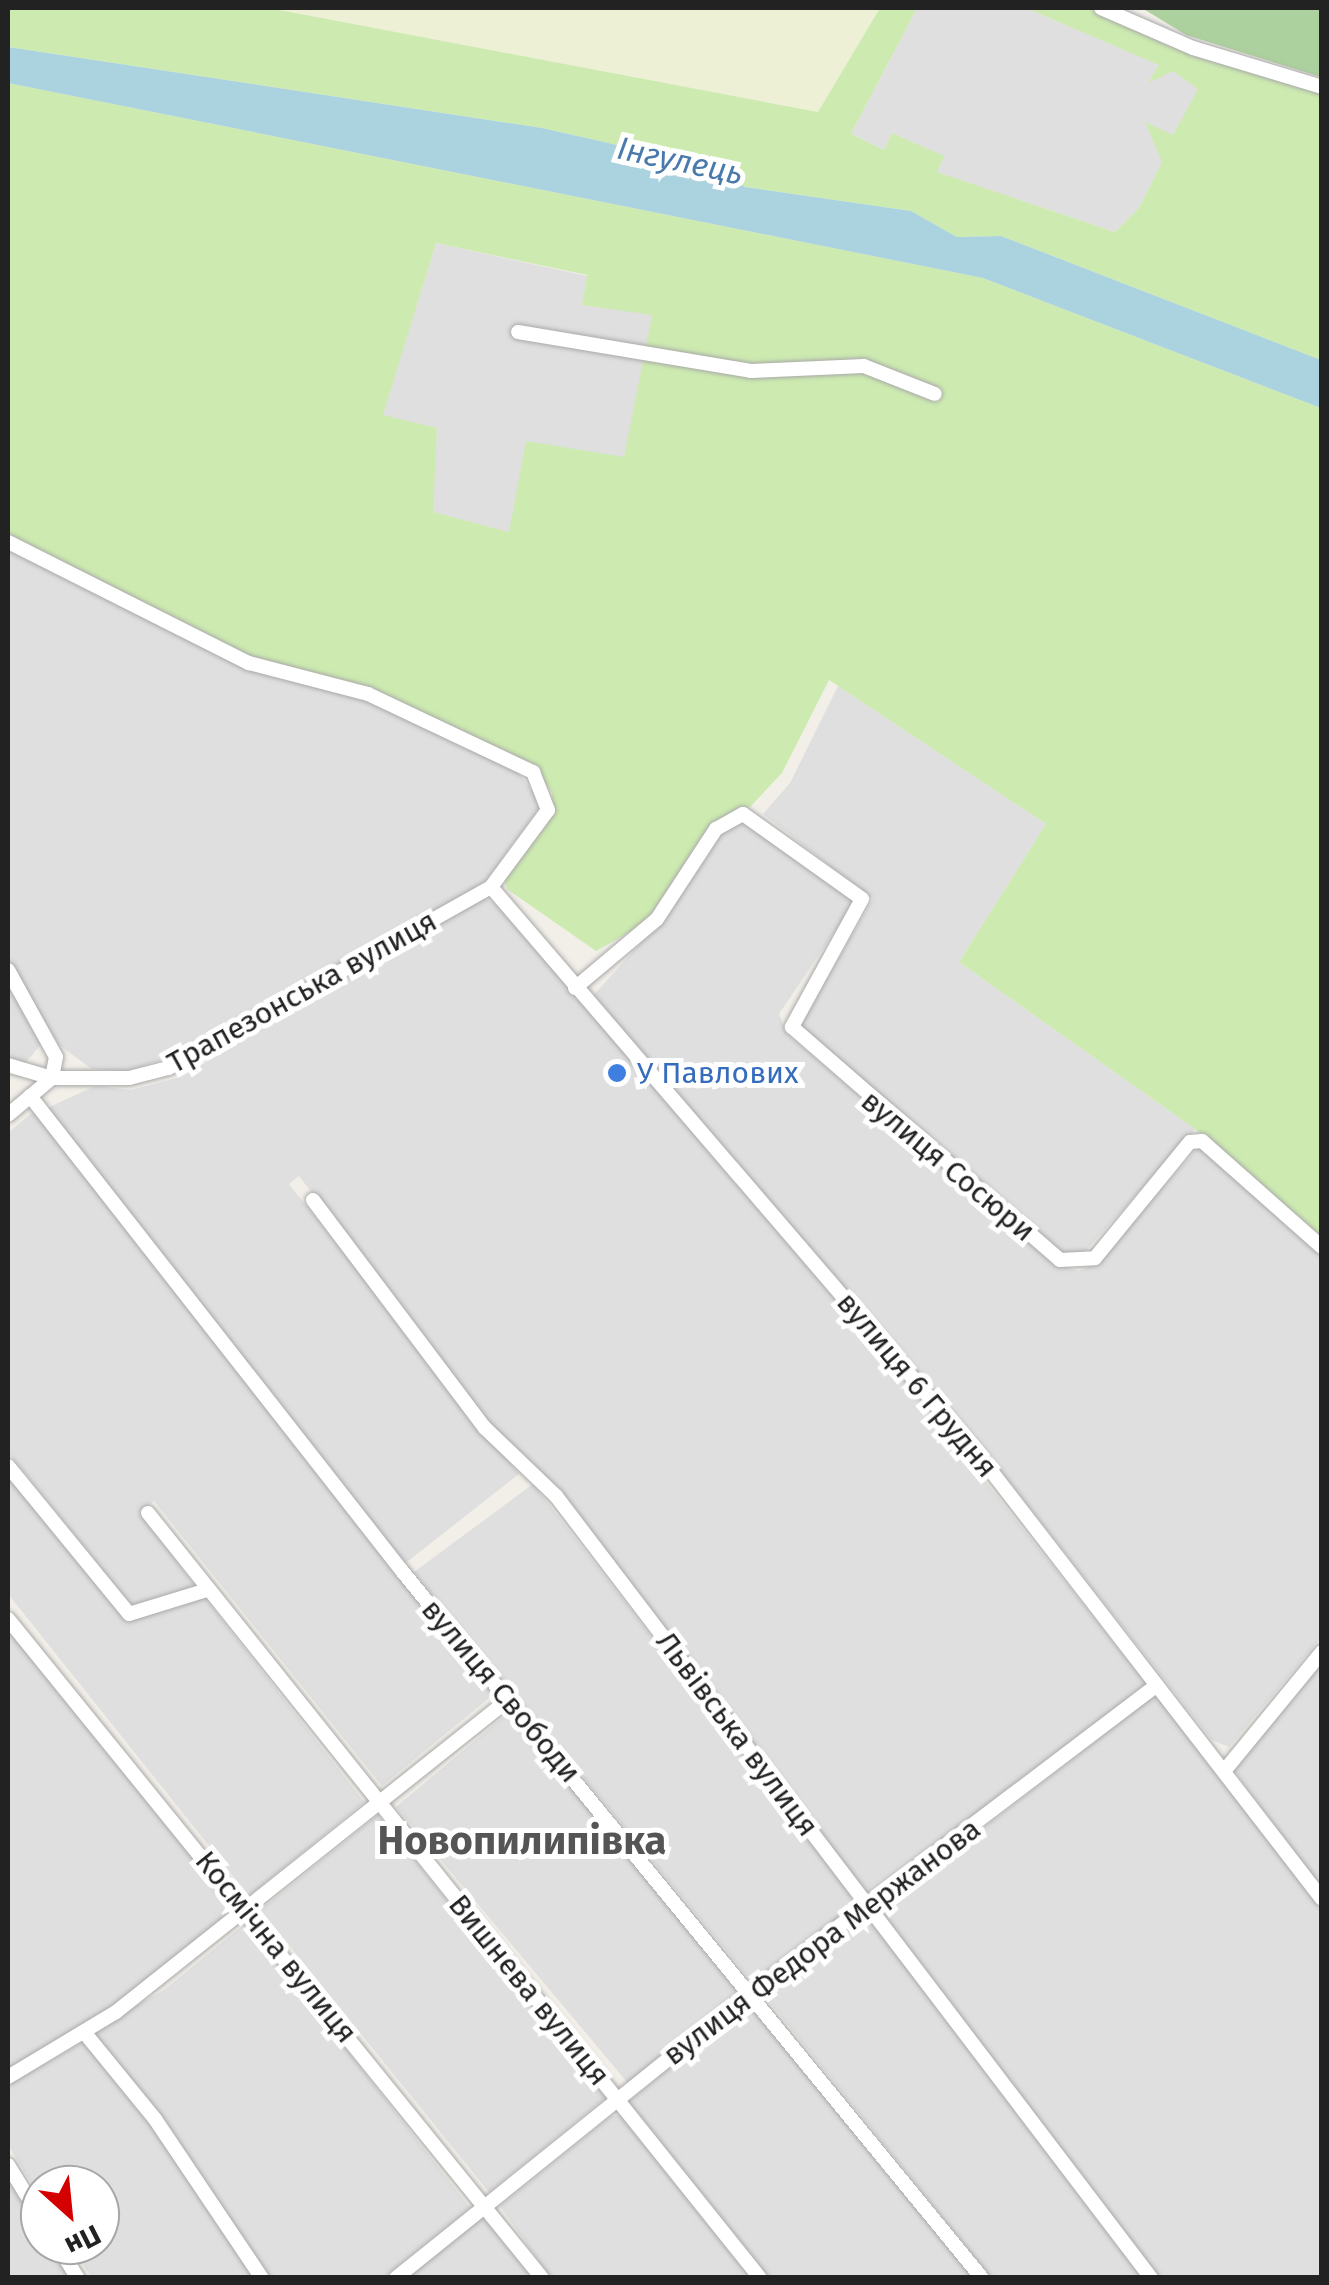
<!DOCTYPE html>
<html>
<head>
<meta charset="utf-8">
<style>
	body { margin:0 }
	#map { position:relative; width:1329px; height:2285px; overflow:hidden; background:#f2efe9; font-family:"Fira Sans",sans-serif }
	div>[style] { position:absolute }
	.residential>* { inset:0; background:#e0dfdf; transform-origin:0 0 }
	.farmland>* { inset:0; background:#eef0d5 }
	.grass>* { inset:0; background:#cdebb0 }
	.forest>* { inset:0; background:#add19e }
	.water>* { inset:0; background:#aad3df }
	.roads { filter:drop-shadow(0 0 2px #a9a9a9) drop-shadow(0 0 2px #a9a9a9) }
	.minor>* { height:14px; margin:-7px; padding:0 7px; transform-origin:7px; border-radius:7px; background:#fff }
	.dots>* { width:28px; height:28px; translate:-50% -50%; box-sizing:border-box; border:5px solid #fff; border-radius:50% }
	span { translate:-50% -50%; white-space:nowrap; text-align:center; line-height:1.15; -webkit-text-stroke:10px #fff; paint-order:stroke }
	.street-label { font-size:30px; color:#222 }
	.shop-label { font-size:30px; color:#366cbe }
	.left { translate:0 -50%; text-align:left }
	.water-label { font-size:32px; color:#4a7aab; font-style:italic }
	.district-label { font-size:40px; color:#555; font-weight:700 }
	.frame { position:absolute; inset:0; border:10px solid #222; pointer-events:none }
	.north { position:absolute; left:20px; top:2165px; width:100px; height:100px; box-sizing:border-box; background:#fff; border:2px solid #a7a7a7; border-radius:50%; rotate:153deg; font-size:28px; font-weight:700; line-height:40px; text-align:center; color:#222 }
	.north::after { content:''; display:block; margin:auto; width:35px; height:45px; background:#d40000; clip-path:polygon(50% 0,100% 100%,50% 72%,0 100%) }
</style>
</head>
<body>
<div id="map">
	<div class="residential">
		<i style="clip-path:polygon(917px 8px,1026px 8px,1203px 83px,1139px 208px,1115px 232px,936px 172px,943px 156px,892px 133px,884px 150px,851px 134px)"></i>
		<i style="clip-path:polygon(436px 243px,587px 276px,582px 305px,653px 314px,624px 458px,510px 533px,432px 512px,437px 428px,382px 416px)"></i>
		<i style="clip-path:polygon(8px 550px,242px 666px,364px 699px,518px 772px,542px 804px,484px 883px,173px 1056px,125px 1071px,92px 1069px,59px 1045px,8px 960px)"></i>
		<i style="clip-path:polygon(838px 686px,1046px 824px,959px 962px,1195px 1129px,1080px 1257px,1063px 1257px,798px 1029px,873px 899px,763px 814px,790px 783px)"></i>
		<i style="clip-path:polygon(742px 823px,856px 900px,779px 1014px,788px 1035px,1058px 1265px,1079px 1271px,1097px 1262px,1200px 1146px,1321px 1254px,1321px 1638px,1229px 1747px,1212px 1740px,979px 1443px,589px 1000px,659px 923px,722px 831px)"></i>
		<i style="clip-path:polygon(483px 898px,500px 906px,910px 1387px,1148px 1686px,869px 1898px,560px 1489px,530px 1470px,482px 1414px,299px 1176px,289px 1184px,519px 1474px,403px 1565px,45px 1109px,95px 1086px,131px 1090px,181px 1077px)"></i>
		<i style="clip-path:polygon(8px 987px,42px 1043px,21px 1068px,8px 1059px)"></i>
		<i style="clip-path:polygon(33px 1112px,494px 1694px,382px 1786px,154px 1501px,141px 1512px,195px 1587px,132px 1606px,8px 1452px,8px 1133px)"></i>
		<i style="clip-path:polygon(8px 1473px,127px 1619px,204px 1597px,364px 1802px,249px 1896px,8px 1594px)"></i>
		<i style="clip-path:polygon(533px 1484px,853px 1896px,850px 1911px,754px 1984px,414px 1572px)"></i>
		<i style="clip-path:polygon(8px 1623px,238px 1910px,99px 2017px,8px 2071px)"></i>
		<i style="clip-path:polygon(1321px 1661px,1321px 1888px,1233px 1769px)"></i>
		<i style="clip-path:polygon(1156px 1694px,1321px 1910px,1321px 2277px,1157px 2277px,880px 1909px)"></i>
		<i style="left:508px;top:1713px;width:361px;height:146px;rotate:50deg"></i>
		<i style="left:378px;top:1815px;width:363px;height:151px;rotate:51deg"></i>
		<i style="clip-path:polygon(861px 1916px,871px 1917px,1145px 2277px,991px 2277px,764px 1995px,764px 1988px)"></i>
		<i style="clip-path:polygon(247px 1922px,470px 2208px,384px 2277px,268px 2277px,161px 2117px,92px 2039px,95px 2028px,164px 1990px)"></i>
		<i style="clip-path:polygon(750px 2002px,977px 2277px,768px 2277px,628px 2102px)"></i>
		<i style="clip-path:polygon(83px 2042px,153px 2125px,257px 2277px,91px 2277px,71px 2245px,100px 2245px,100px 2185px,40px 2185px,40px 2197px,8px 2145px,8px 2085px)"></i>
		<i style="clip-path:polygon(627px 2115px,755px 2277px,550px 2277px,500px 2206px,611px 2116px)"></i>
		<i style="clip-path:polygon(8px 2173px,40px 2226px,40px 2245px,52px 2245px,72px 2277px,8px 2277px)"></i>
		<i style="clip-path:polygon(483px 2215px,531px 2277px,404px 2278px)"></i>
	</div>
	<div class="farmland">
		<i style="clip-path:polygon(269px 8px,880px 8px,818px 112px)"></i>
	</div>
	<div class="grass">
		<i style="clip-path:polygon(8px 8px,269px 8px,818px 112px,880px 8px,917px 8px,851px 134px,884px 150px,892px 133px,944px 156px,937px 172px,1115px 232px,1139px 208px,1162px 162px,1145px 122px,1173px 135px,1198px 89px,1173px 71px,1148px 83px,1159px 65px,1026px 8px,1091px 8px,1321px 90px,1321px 360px,1001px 236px,957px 237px,911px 211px,745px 187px,719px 168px,542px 128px,8px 47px)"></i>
		<i style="clip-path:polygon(evenodd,8px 83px,983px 278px,1321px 408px,1321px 1236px,1195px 1129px,959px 962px,1046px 824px,829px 680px,782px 773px,751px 806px,712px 824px,649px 921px,596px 951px,507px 889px,504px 876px,551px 812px,552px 793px,536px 770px,373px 688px,250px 660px,8px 535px,8px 83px,436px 243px,587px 275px,582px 305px,652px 315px,624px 457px,526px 441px,509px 532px,433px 512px,437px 428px,383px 415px,436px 243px)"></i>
	</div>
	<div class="forest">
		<i style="clip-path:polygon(1142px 8px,1321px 8px,1321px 77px,1186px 35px)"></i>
	</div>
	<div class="water">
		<i style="clip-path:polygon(8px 47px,542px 128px,719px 168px,745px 187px,911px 211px,957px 237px,1001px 236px,1321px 360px,1321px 408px,983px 278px,8px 83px)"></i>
	</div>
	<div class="roads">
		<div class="minor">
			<i style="left:1101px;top:8px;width:100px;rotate:23.5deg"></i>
			<i style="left:1193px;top:48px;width:135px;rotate:16.8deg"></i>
			<i style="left:518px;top:332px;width:236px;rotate:9.5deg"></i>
			<i style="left:751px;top:371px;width:113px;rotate:-2.5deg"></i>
			<i style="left:864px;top:366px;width:76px;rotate:21.5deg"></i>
			<i style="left:8px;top:542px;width:270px;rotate:26.7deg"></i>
			<i style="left:249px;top:663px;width:123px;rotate:14.6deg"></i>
			<i style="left:368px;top:694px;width:183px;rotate:25.3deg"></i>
			<i style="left:533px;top:772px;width:41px;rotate:68.5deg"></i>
			<i style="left:548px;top:810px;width:96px;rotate:126.5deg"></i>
			<i style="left:491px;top:887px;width:370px;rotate:150.7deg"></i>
			<i style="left:168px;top:1068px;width:40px;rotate:165.6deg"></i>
			<i style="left:129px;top:1078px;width:77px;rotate:180deg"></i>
			<i style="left:52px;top:1078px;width:57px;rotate:139.9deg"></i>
			<i style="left:491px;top:887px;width:747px;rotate:49.34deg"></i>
			<i style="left:978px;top:1454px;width:562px;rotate:52.29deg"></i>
			<i style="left:8px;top:970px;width:99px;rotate:61.1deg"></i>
			<i style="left:56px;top:1057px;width:21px;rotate:101deg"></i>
			<i style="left:52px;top:1078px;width:46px;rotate:-163.5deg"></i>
			<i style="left:575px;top:988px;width:107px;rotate:-40.1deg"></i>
			<i style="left:657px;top:919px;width:108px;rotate:-56.8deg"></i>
			<i style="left:716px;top:829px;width:31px;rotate:-29deg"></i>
			<i style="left:743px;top:814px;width:146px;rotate:35.5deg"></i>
			<i style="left:862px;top:899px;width:146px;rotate:118.7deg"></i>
			<i style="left:792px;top:1027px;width:355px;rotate:41deg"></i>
			<i style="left:1060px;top:1260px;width:35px;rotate:-3deg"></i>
			<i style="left:1095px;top:1258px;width:150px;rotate:-50.7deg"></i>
			<i style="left:1190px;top:1142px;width:12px;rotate:-5deg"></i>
			<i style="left:1202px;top:1141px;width:160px;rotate:41.5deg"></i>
			<i style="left:30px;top:1096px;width:603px;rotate:51.93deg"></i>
			<i style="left:402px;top:1571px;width:914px;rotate:50.64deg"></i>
			<i style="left:313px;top:1200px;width:286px;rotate:53deg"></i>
			<i style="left:485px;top:1428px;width:98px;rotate:43.8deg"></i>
			<i style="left:556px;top:1496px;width:983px;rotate:52.73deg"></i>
			<i style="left:8px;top:1466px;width:191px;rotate:50.7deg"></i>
			<i style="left:129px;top:1614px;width:82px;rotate:-17.1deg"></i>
			<i style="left:148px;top:1513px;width:980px;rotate:51.34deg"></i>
			<i style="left:8px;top:1619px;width:848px;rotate:50.98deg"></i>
			<i style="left:1225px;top:1770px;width:153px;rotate:-50.6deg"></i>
			<i style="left:84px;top:2032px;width:112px;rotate:50.8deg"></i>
			<i style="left:155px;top:2119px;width:192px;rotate:56.1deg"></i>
			<i style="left:8px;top:2077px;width:126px;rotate:-31deg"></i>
			<i style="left:116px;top:2012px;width:501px;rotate:-38.52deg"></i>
			<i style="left:8px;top:2165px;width:61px;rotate:58.4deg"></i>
			<i style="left:57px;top:2245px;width:39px;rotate:58deg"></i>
			<i style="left:396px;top:2278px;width:457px;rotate:-38.8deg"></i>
			<i style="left:752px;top:1992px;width:508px;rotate:-37.16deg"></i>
		</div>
	</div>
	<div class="dots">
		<i style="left:617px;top:1073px;background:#3f7fe0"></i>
	</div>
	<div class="street-label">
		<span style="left:302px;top:992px;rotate:-29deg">Трапезонська вулиця</span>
		<span style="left:948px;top:1166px;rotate:40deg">вулиця Сосюри</span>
		<span style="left:917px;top:1385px;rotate:50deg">вулиця 6 Грудня</span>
		<span style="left:501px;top:1691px;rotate:50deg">вулиця Свободи</span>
		<span style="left:737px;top:1734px;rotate:53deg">Львівська вулиця</span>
		<span style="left:822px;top:1942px;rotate:-37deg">вулиця Федора Мержанова</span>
		<span style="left:276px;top:1947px;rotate:51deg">Космічна вулиця</span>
		<span style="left:529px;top:1990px;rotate:51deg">Вишнева вулиця</span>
	</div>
	<div class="shop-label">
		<span class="left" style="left:637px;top:1073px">У Павлових</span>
	</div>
	<div class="water-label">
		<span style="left:680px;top:161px;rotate:12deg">Інгулець</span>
	</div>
	<div class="district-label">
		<span style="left:522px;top:1841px">Новопилипівка</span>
	</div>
	<div class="frame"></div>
	<div class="north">Пн</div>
</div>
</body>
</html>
